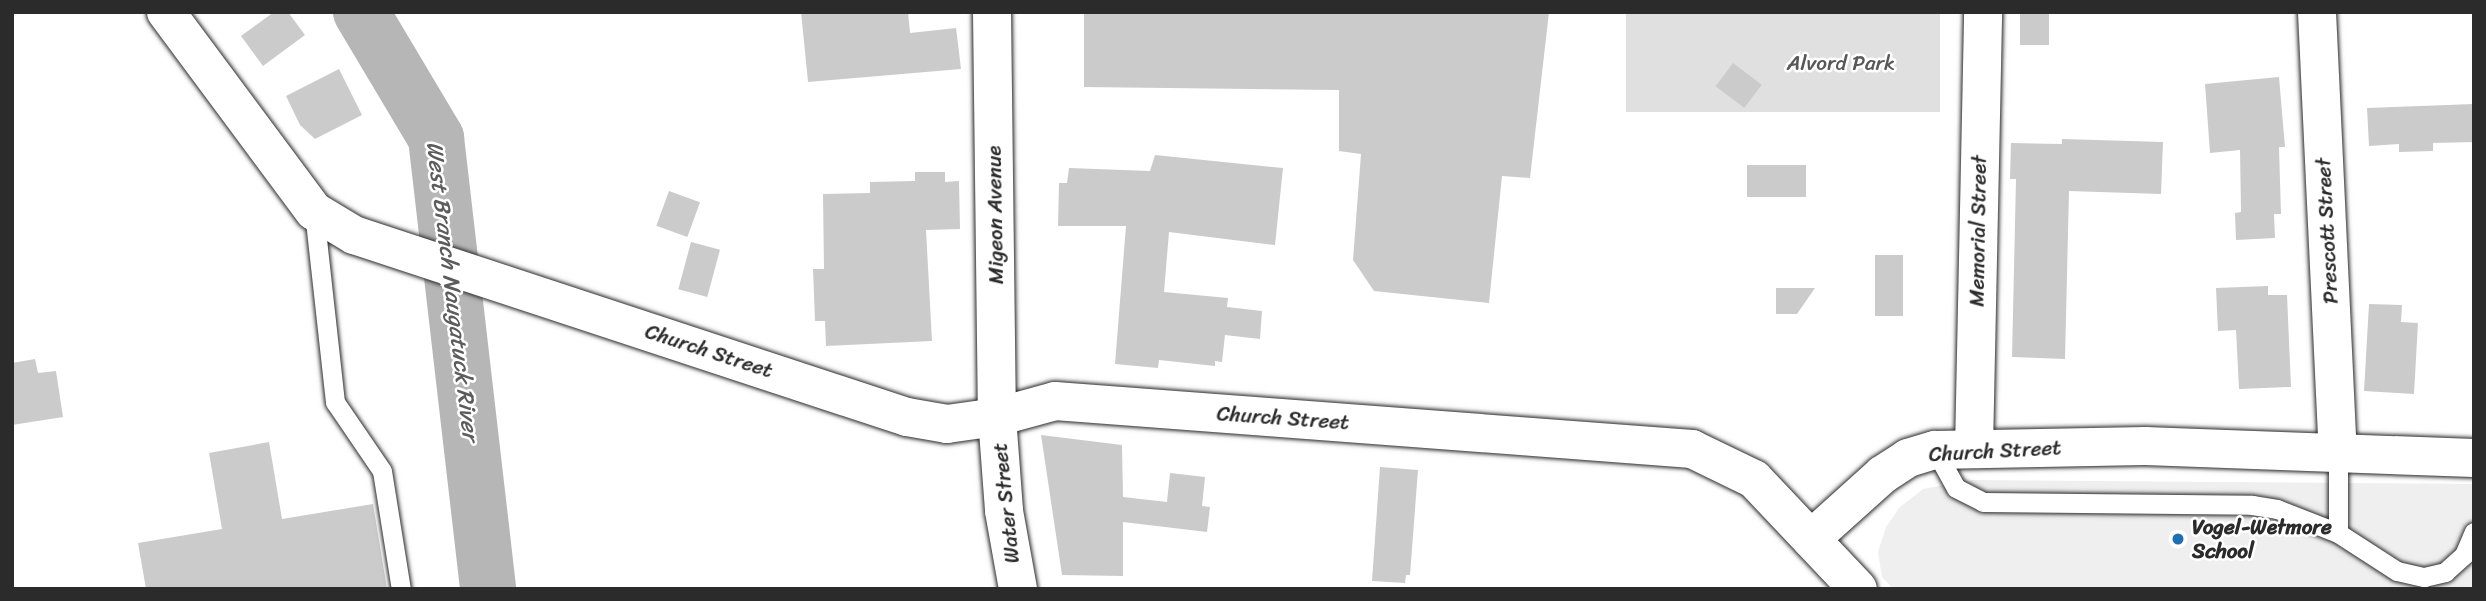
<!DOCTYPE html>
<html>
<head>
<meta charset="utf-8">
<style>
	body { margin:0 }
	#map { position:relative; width:2486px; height:601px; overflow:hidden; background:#fff; font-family:Sriracha,sans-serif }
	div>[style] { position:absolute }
	.built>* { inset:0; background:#efefef }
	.green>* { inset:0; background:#e0e0e0; transform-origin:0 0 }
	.river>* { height:56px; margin:-28px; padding:0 28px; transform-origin:28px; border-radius:28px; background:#b6b6b6 }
	.building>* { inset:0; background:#cbcbcb; transform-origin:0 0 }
	.roads { filter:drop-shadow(0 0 2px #2b2b2b) drop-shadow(0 0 2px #2b2b2b) }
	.service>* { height:19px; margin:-9.5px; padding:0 9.5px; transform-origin:9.5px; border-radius:9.5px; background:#fff }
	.minor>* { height:38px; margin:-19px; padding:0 19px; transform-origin:19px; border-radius:19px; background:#fff }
	.tertiary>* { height:38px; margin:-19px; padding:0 19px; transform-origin:19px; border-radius:19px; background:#fff }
	.secondary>* { height:38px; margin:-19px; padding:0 19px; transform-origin:19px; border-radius:19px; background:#fff }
	.dots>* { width:19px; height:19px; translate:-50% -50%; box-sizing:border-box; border:4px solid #fff; border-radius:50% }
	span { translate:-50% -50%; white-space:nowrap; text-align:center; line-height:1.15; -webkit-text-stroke:5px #fff; paint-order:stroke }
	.park-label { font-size:21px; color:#585858 }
	.street-label { font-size:21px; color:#2b2b2b }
	.poi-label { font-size:21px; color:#2b2b2b; font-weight:700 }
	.left { translate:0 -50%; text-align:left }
	.water-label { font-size:23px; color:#5c5c5c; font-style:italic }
	.frame { position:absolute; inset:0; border:14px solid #2b2b2b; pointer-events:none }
</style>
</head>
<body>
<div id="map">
	<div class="built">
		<i style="clip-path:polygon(1973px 480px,2474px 484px,2474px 589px,1893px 589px,1882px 577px,1878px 552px,1886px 527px,1900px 507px,1923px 489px)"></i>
	</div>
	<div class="green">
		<i style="left:1626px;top:12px;width:314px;height:100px"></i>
	</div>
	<div class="river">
		<i style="left:361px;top:12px;width:147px;rotate:59.2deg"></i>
		<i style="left:436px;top:138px;width:454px;rotate:83.4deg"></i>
	</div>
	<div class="building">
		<i style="clip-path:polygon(274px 12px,288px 12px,305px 35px,263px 66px,241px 36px)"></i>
		<i style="clip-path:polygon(801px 12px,908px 12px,910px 33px,956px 28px,961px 69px,808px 82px)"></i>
		<i style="clip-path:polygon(1084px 12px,1549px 12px,1530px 178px,1502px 176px,1489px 303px,1374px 291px,1353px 260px,1361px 154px,1339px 151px,1339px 90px,1084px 87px)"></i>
		<i style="left:2020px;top:12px;width:29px;height:33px"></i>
		<i style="left:1733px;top:63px;width:36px;height:29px;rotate:37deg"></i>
		<i style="clip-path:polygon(339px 69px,362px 115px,315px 139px,300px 125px,286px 96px)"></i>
		<i style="clip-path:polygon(2279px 77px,2285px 147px,2279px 147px,2281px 214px,2274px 214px,2275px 238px,2236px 240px,2235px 213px,2241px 212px,2240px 150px,2210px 153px,2205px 84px)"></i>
		<i style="clip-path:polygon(2474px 104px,2474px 142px,2433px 143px,2433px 151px,2399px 152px,2399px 144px,2369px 146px,2367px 108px)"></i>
		<i style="clip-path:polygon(2062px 139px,2163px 142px,2161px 194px,2069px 191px,2065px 359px,2012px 357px,2016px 179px,2010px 179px,2011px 143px,2062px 144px)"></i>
		<i style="clip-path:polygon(1155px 155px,1283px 168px,1275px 245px,1169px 232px,1164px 292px,1228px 298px,1227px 307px,1262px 311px,1260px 339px,1225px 335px,1222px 362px,1215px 361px,1215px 366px,1159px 360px,1158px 368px,1115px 364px,1126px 226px,1058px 226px,1059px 183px,1067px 183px,1069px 168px,1150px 171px)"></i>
		<i style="left:1747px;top:165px;width:59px;height:32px"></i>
		<i style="clip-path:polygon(915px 172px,945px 172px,945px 182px,959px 181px,960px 229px,926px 230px,932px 341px,826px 346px,825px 321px,815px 321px,813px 269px,824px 269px,823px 194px,870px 193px,870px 182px,915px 181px)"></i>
		<i style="left:669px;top:191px;width:33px;height:37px;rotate:20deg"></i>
		<i style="left:691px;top:242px;width:30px;height:49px;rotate:15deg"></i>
		<i style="left:1875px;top:255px;width:28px;height:61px"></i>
		<i style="clip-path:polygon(2268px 286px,2268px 295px,2287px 295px,2291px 387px,2239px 389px,2236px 330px,2218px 331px,2216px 288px)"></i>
		<i style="clip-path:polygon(1776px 288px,1815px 288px,1797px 314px,1776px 314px)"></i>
		<i style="clip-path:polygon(2369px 304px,2402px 305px,2401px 322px,2418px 323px,2414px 394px,2364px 391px)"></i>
		<i style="clip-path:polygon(35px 359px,38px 373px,56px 371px,63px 417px,12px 425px,12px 363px)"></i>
		<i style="clip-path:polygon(1041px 435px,1122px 445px,1123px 497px,1167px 502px,1170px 473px,1205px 477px,1202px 506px,1210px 507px,1207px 532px,1123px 522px,1123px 576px,1062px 575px)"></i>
		<i style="clip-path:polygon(269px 442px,282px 519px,373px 504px,387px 589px,146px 589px,138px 543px,222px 529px,209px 453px)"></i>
		<i style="clip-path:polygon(1380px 467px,1418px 470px,1410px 575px,1406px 575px,1405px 583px,1372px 581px)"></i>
	</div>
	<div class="roads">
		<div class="service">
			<i style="left:314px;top:212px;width:191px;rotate:83.7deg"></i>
			<i style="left:335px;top:402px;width:83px;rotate:55.7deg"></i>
			<i style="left:382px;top:471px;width:120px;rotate:80.9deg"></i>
			<i style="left:1935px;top:450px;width:43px;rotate:61.1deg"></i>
			<i style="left:1956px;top:488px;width:30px;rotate:27deg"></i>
			<i style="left:1983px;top:502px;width:269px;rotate:0.6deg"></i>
			<i style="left:2252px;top:505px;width:25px;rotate:9deg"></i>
			<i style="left:2277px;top:509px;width:66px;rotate:21.5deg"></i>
			<i style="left:2338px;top:450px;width:83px;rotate:90deg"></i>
			<i style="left:2338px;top:533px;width:70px;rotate:32.8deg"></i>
			<i style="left:2397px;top:571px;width:28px;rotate:13deg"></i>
			<i style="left:2424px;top:577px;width:22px;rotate:-13deg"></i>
			<i style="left:2445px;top:572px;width:25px;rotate:-42deg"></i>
			<i style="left:2464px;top:555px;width:25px;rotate:-67deg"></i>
		</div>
		<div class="minor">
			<i style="left:2317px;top:12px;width:439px;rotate:87.3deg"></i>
			<i style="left:997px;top:417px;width:60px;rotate:-15.4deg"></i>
			<i style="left:1055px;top:401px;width:639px;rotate:4.31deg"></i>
			<i style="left:1692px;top:449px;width:69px;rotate:25.8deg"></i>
			<i style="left:1754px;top:479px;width:151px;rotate:46.6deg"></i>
			<i style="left:1974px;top:449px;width:437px;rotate:-88.8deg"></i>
			<i style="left:1811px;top:539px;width:96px;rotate:-42deg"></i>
			<i style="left:1882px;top:475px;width:31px;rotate:-33deg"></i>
			<i style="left:1908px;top:458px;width:28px;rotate:-17deg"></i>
			<i style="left:1935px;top:450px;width:210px;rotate:-1.1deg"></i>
			<i style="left:2145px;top:446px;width:329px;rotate:2.1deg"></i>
		</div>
		<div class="tertiary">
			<i style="left:166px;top:12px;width:248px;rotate:53.4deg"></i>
			<i style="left:314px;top:211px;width:47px;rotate:31deg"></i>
			<i style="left:354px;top:235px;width:582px;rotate:18.22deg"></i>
			<i style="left:907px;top:417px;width:41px;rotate:9.9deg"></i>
			<i style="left:947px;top:424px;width:50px;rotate:-8deg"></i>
		</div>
		<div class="secondary">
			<i style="left:992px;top:12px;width:405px;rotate:89.3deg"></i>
			<i style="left:997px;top:417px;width:94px;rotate:85.7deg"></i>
			<i style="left:1004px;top:511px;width:79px;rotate:79.8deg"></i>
		</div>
	</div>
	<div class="dots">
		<i style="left:2178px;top:539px;background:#1f6fb2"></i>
	</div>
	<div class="park-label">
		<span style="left:1841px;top:63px">Alvord Park</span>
	</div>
	<div class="street-label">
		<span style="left:995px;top:215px;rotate:-91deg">Migeon Avenue</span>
		<span style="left:1978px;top:231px;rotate:-89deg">Memorial Street</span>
		<span style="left:2327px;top:231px;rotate:-93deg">Prescott Street</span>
		<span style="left:709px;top:351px;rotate:18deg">Church Street</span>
		<span style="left:1283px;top:418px;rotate:4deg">Church Street</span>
		<span style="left:1995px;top:451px;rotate:-3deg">Church Street</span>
		<span style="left:1006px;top:503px;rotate:-96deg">Water Street</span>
	</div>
	<div class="poi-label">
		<span class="left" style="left:2192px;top:539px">Vogel-Wetmore<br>School</span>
	</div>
	<div class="water-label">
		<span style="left:452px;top:291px;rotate:83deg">West Branch Naugatuck River</span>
	</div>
	<div class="frame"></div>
</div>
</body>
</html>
